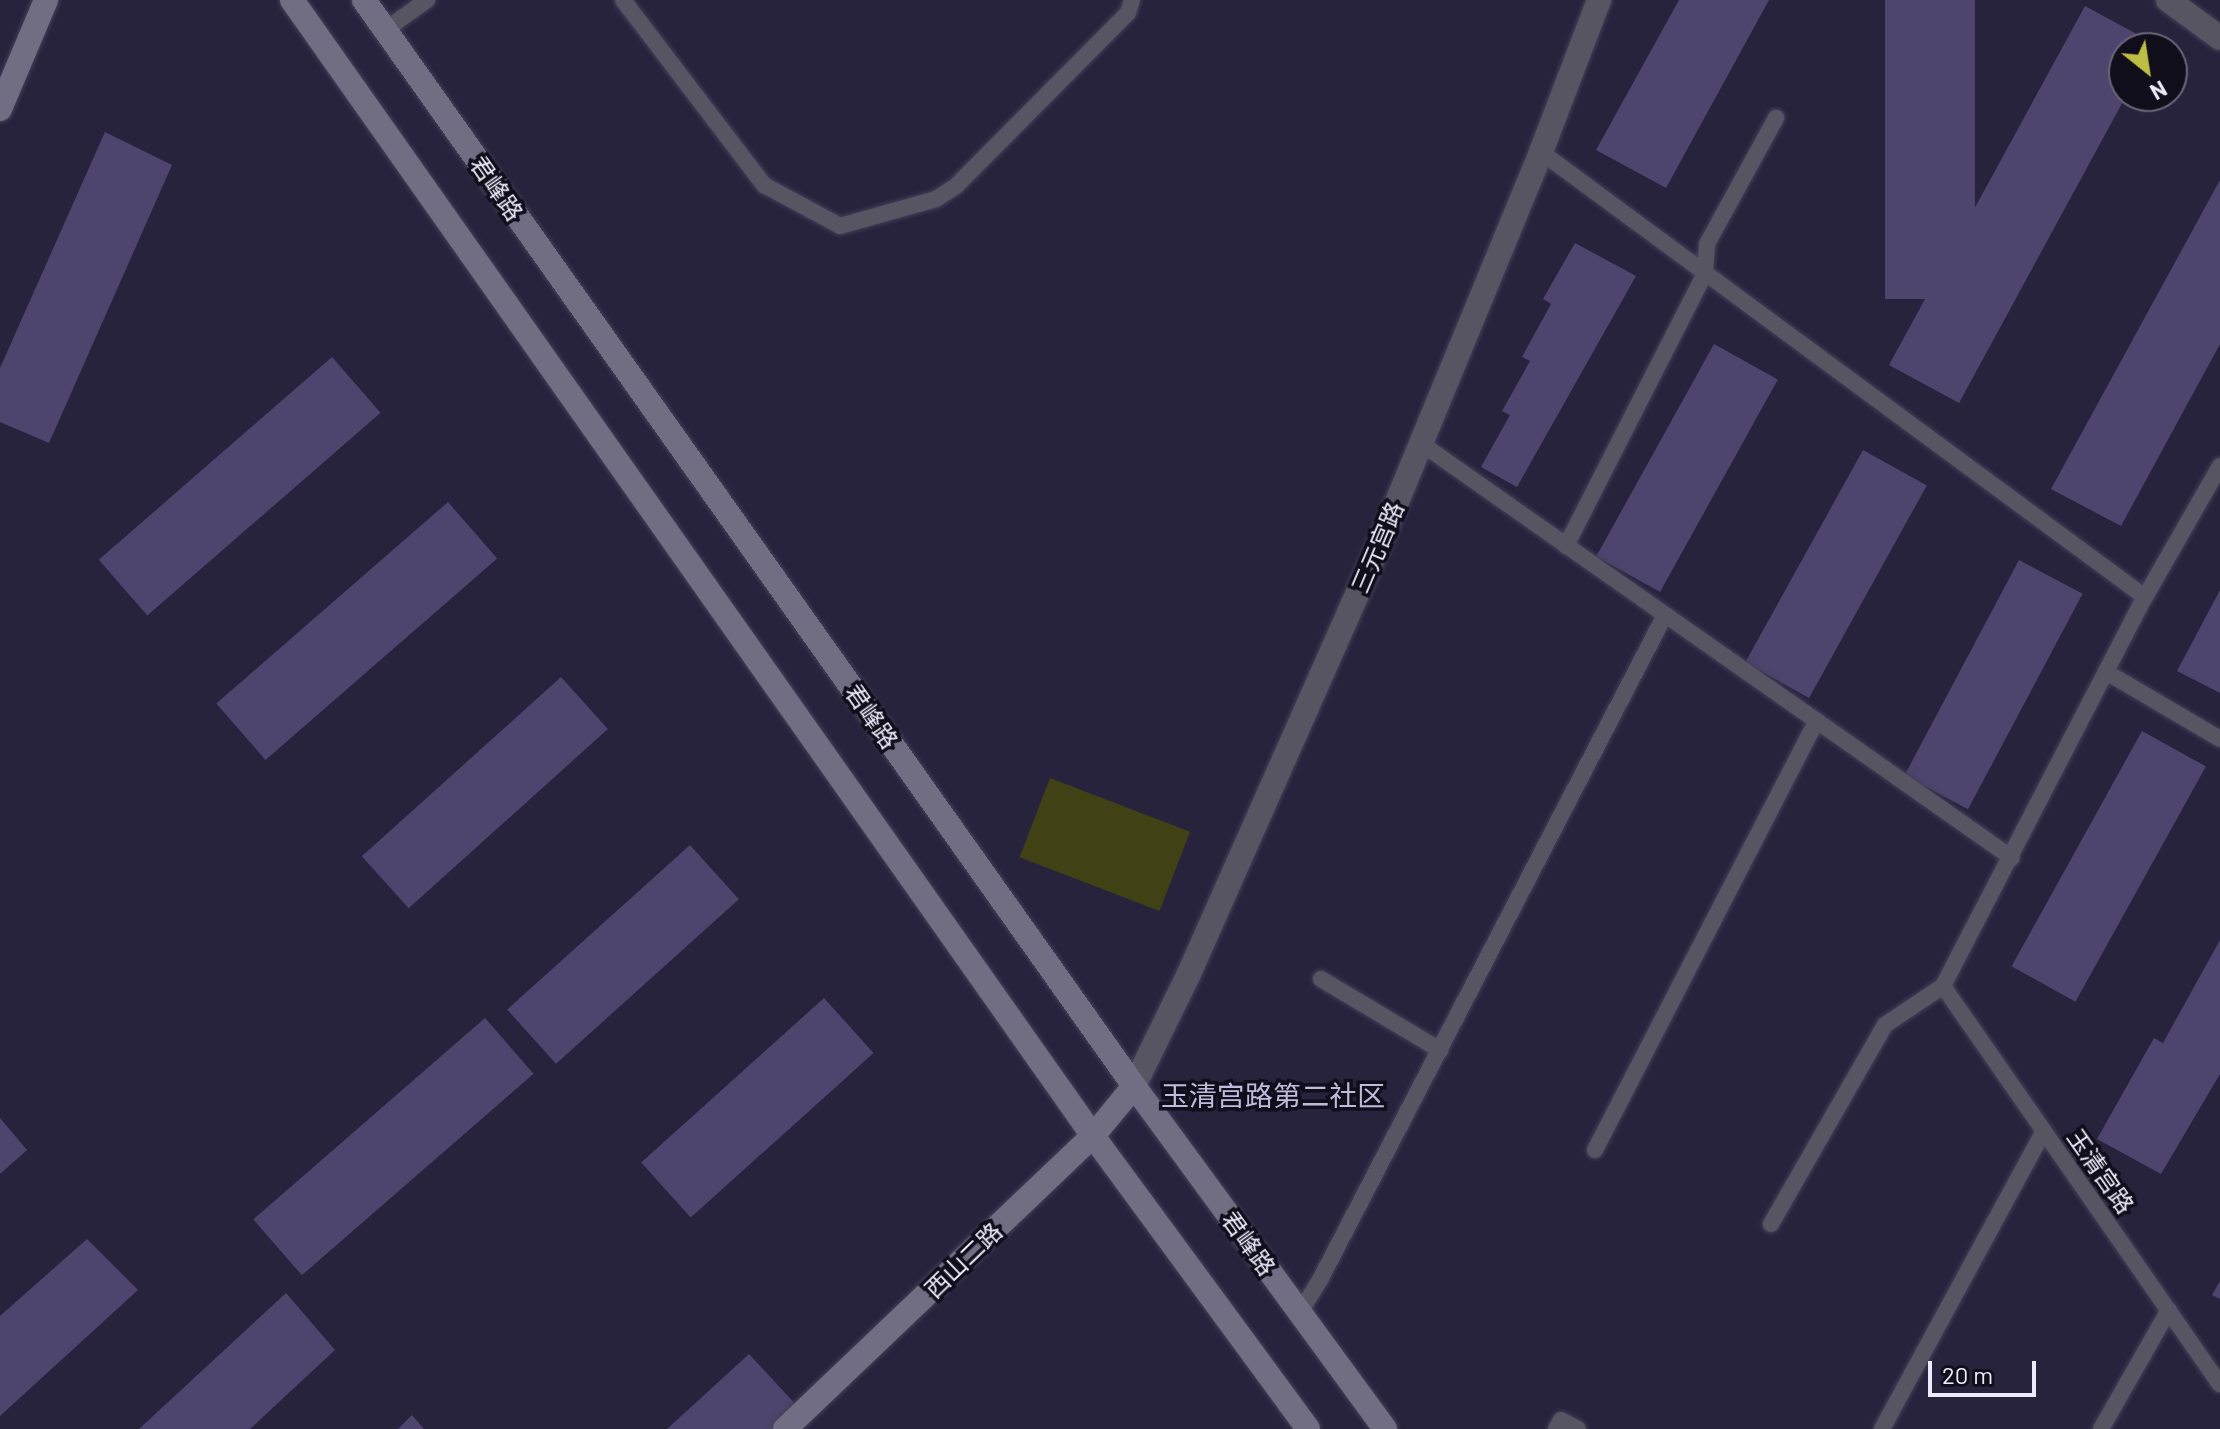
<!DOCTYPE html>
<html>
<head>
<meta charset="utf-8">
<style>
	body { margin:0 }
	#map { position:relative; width:2220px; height:1429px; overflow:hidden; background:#28233d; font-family:Barlow,"Noto Sans SC",sans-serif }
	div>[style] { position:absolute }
	.green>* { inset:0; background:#404115; transform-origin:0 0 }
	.building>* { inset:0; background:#4d456d; transform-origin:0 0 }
	.roads { filter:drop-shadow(0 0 2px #433f58) drop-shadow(0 0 2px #433f58) }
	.lane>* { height:16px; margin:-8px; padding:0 8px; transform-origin:8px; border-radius:8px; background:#575562 }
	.street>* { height:24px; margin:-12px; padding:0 12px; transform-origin:12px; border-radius:12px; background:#575562 }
	.secondary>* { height:24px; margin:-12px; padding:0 12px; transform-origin:12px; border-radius:12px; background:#716e83 }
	span { translate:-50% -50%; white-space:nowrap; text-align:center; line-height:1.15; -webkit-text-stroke:7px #100e1a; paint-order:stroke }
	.street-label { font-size:24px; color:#eceafb }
	.quarter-label { font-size:28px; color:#c0badc }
	.north { position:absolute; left:2108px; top:32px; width:80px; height:80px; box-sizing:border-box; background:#100e1a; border:2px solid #686674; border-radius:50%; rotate:150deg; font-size:22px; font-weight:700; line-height:32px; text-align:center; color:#eceafb }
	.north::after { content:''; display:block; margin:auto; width:28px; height:36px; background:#bcbf44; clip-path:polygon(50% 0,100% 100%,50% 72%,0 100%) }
	.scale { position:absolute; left:1928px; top:1361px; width:108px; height:36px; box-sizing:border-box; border:4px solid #eceafb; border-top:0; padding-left:10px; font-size:24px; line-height:28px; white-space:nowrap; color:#eceafb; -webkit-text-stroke:6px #100e1a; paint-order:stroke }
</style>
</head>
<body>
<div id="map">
	<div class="green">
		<i style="left:1050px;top:778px;width:150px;height:85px;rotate:21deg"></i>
	</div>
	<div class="building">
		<i style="clip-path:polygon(1679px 0,1769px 0,1666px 188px,1596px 150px)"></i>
		<i style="left:1885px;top:0;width:90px;height:299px"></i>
		<i style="clip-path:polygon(2085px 6px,2155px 44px,2152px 48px,2124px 48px,2126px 96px,1959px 403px,1889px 365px)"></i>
		<i style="clip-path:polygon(105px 132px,172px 165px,49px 443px,0 422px,0 368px)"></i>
		<i style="clip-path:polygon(2220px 180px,2220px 344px,2121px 526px,2051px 489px)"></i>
		<i style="clip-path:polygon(1575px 243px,1636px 276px,1517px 487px,1481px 467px,1510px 415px,1502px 411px,1530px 361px,1522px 357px,1551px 304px,1543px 299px)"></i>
		<i style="left:1714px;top:344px;width:73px;height:243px;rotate:29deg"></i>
		<i style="left:332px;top:357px;width:74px;height:309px;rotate:49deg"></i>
		<i style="left:1863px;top:450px;width:73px;height:243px;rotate:29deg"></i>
		<i style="left:448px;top:502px;width:75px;height:307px;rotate:49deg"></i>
		<i style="left:2019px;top:560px;width:72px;height:244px;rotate:28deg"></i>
		<i style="clip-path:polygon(2220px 590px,2220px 693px,2177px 671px)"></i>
		<i style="left:561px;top:677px;width:70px;height:268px;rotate:48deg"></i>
		<i style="left:2142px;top:731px;width:73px;height:269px;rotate:29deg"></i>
		<i style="left:690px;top:845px;width:73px;height:246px;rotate:48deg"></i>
		<i style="clip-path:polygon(2220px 940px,2220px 1074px,2161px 1174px,2097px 1139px,2154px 1038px,2163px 1043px)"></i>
		<i style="left:824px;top:998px;width:74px;height:246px;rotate:48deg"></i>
		<i style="left:485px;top:1018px;width:74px;height:307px;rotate:49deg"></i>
		<i style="clip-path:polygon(0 1118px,27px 1150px,0 1174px)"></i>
		<i style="clip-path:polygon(87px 1239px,138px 1290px,0 1416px,0 1316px)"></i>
		<i style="clip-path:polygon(2220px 1281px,2220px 1299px,2212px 1295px)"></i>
		<i style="clip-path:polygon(286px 1293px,335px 1350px,250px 1429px,139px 1429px)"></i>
		<i style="clip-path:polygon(749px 1354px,799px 1408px,776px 1429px,667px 1429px)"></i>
		<i style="clip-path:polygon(412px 1415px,424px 1429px,398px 1429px)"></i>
	</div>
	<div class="roads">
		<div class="lane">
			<i style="left:623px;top:0;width:233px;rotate:52.7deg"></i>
			<i style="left:764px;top:185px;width:86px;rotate:28.3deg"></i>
			<i style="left:840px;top:226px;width:100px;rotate:-15.7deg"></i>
			<i style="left:936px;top:199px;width:24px;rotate:-33deg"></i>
			<i style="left:956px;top:186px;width:244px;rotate:-45.2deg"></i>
			<i style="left:1128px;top:13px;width:14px;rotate:-73deg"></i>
			<i style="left:385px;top:30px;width:52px;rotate:-35.5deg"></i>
			<i style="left:1541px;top:152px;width:750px;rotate:36.38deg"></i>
			<i style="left:1419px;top:442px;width:724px;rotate:35.05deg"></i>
			<i style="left:1566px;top:546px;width:306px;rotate:-63deg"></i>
			<i style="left:1705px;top:273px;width:29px;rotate:-86deg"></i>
			<i style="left:1707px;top:244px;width:144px;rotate:-61.3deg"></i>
			<i style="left:2106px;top:672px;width:132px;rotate:30.4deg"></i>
			<i style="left:1321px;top:979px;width:139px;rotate:30.8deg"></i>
			<i style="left:1943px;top:986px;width:485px;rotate:55.2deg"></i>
			<i style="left:1595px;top:1150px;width:483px;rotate:-62.7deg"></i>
			<i style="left:1771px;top:1224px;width:229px;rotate:-60.2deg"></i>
			<i style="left:1885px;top:1025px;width:70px;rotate:-33.9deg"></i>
			<i style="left:1943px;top:986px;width:438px;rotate:-62.6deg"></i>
			<i style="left:2145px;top:597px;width:151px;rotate:-60.2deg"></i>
			<i style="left:1300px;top:1312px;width:40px;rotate:-58deg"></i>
			<i style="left:1321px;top:1278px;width:747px;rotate:-62.58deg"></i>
			<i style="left:1556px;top:1429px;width:10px;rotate:-61deg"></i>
			<i style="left:1561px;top:1420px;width:19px;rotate:28deg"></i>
			<i style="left:1882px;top:1429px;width:339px;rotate:-61.5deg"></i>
			<i style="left:2101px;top:1429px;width:137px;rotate:-60.3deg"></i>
		</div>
		<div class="street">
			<i style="left:2168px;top:0;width:64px;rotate:36.2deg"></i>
			<i style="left:1134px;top:1086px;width:123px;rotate:-63.9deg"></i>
			<i style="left:1188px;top:976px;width:474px;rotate:-66.1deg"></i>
			<i style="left:1380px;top:543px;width:423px;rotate:-67.6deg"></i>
			<i style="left:1541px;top:152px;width:163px;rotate:-69.1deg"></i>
		</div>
		<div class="secondary">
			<i style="left:292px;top:0;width:1390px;rotate:54.81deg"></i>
			<i style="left:1093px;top:1136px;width:363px;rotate:53.7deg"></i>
			<i style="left:364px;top:0;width:1331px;rotate:54.66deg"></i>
			<i style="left:1134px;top:1086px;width:425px;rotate:53.8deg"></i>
			<i style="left:0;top:109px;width:118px;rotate:-67.1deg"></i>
			<i style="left:785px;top:1429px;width:425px;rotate:-43.6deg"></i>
			<i style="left:1093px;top:1136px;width:65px;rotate:-50.6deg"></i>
		</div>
	</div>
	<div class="street-label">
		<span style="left:497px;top:188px;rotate:55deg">君峰路</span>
		<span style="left:1377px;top:547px;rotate:-67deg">三元宫路</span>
		<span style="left:872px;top:716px;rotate:55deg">君峰路</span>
		<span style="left:2101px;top:1171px;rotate:55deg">玉清宫路</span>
		<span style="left:1249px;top:1243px;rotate:54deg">君峰路</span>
		<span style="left:963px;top:1260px;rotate:-44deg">西山二路</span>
	</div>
	<div class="quarter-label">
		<span style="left:1273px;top:1095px">玉清宫路第二社区</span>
	</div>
	<div class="north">N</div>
	<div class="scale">20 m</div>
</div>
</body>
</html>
